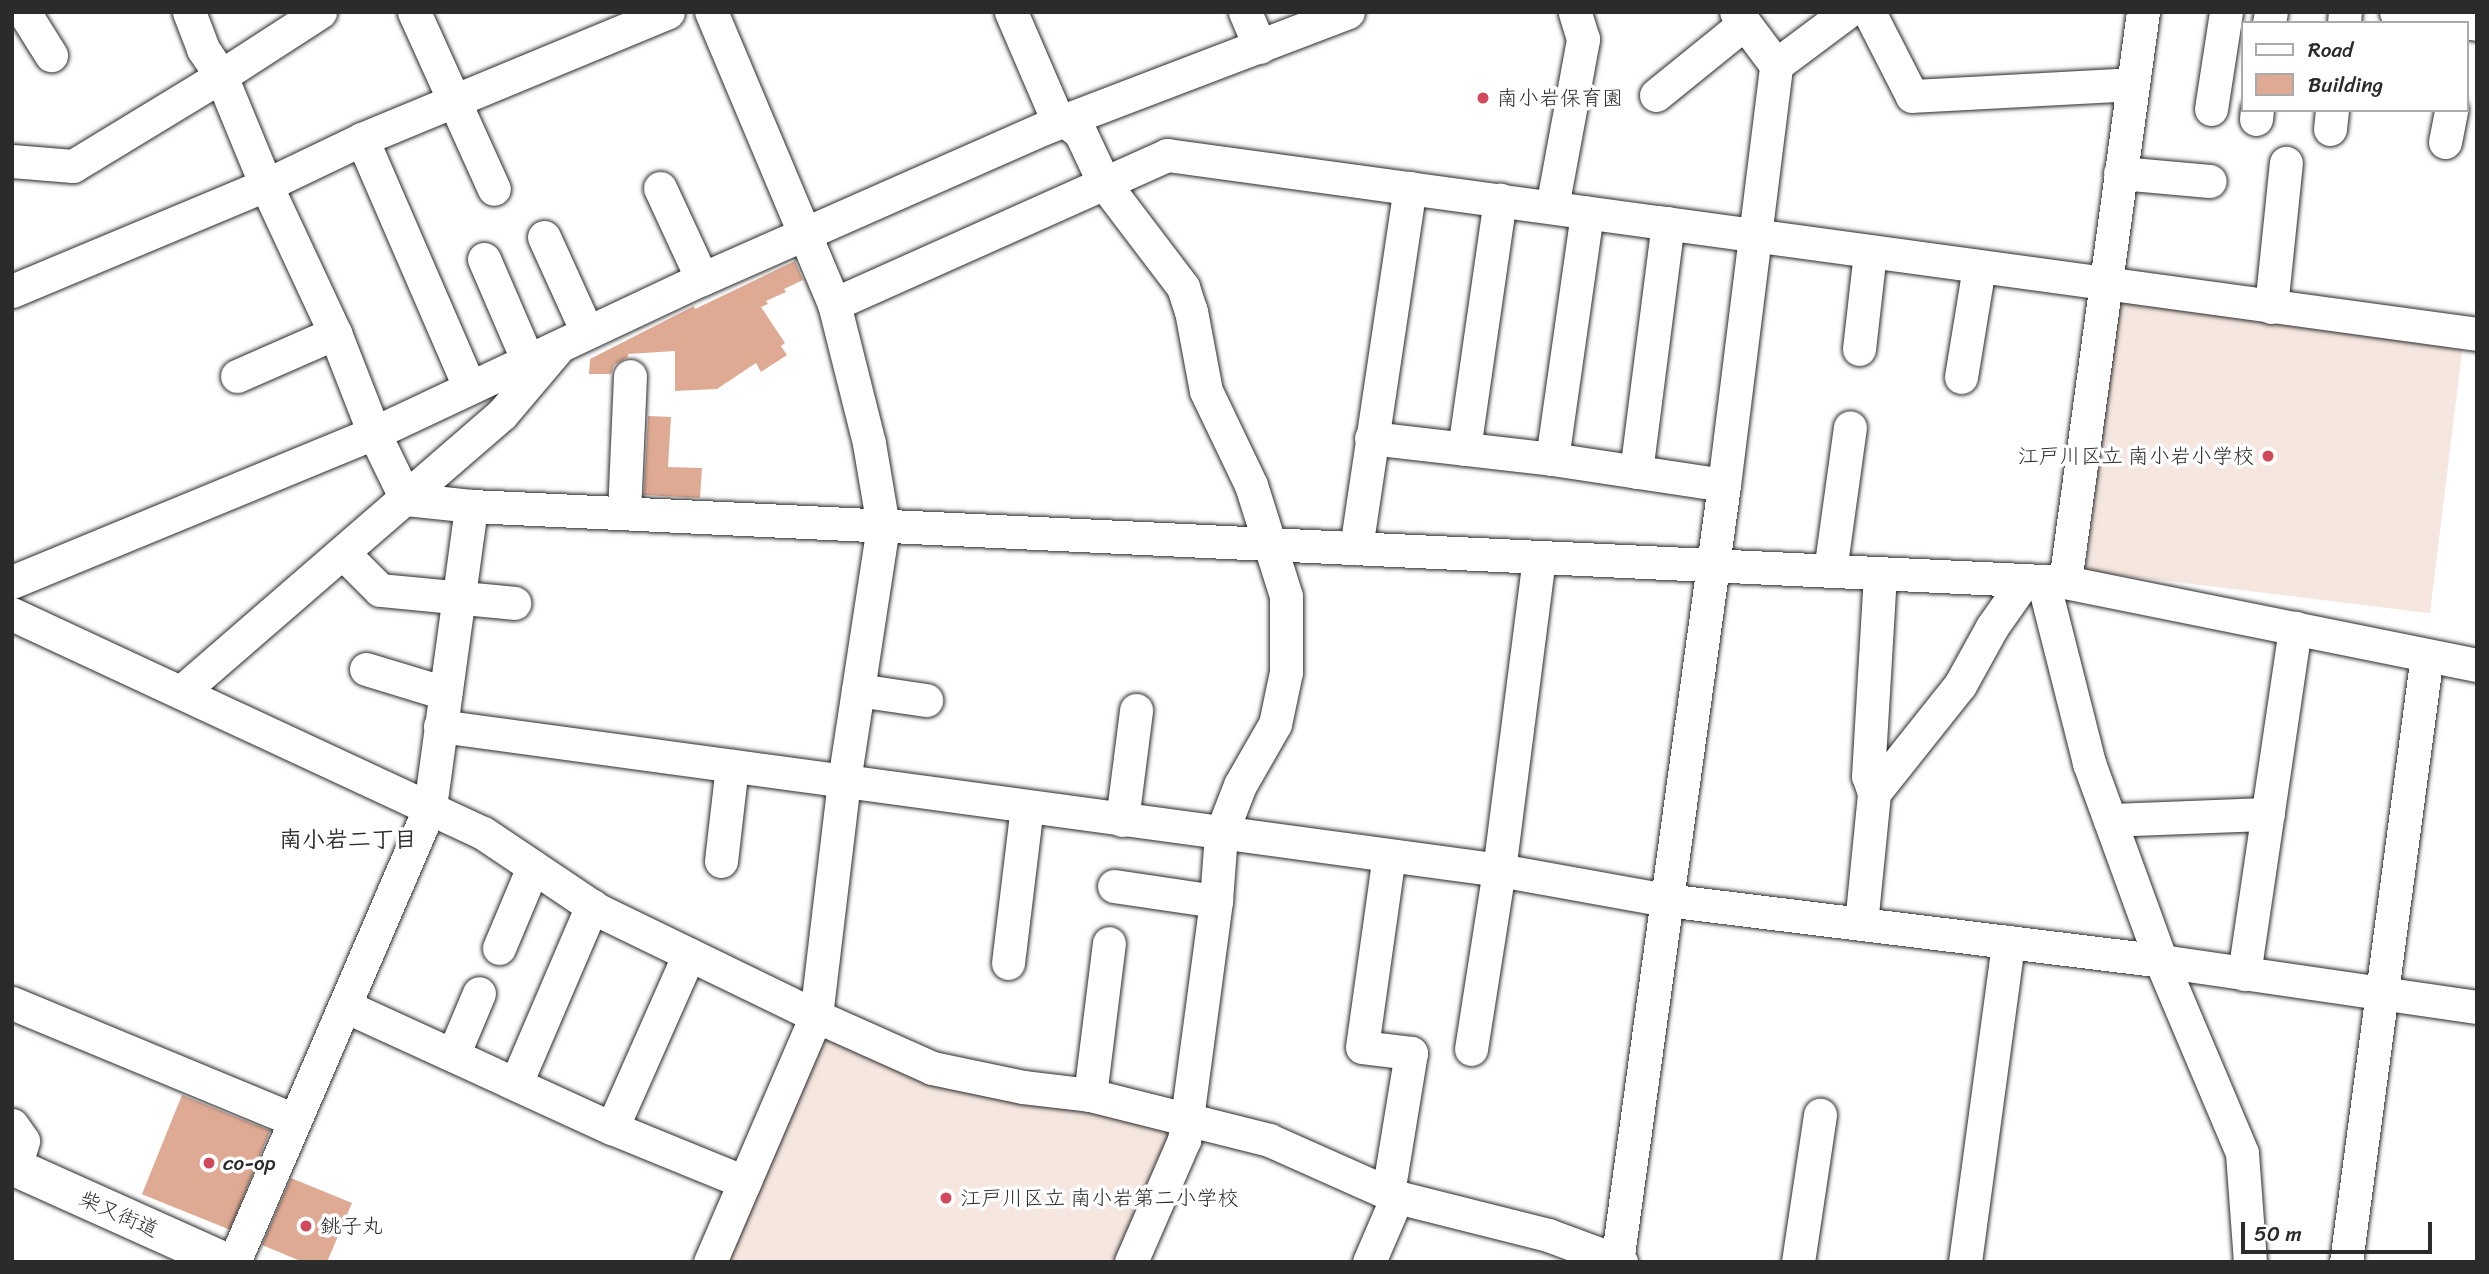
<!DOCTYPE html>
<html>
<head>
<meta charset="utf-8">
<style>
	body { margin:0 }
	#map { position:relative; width:2489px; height:1274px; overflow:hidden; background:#fff; font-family:Sriracha,"Klee One",sans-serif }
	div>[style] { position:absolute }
	.built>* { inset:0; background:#f5e6df; transform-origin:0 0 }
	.building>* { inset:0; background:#dfaa94; transform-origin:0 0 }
	.roads { filter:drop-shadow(0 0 2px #2b2b2b) drop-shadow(0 0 2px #2b2b2b) }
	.minor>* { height:33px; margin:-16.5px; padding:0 16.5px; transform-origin:16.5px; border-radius:16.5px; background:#fff }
	.major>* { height:38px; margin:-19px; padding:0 19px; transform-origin:19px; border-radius:19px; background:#fff }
	.dots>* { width:19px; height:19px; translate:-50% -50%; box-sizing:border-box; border:4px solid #fff; border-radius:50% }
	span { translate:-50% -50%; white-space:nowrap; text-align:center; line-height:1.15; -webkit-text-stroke:7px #fff; paint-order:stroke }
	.poi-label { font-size:21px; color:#2b2b2b }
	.left { translate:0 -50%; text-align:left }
	.right { translate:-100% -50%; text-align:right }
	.street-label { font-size:21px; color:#2b2b2b }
	.neighbourhood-label { font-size:23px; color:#2b2b2b; font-weight:700 }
	.frame { position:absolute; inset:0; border:14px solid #2b2b2b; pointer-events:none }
	.legend { position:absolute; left:2241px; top:21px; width:228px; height:91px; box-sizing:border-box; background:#fff; border:2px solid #aaa; margin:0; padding:9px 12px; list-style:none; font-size:21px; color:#2b2b2b }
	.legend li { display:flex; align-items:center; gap:14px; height:35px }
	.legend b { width:35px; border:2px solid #aaa }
	.scale { position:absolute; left:2241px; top:1222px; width:191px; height:32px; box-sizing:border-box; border:4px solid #2b2b2b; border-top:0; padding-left:9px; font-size:21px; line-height:24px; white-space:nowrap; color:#2b2b2b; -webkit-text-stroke:5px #fff; paint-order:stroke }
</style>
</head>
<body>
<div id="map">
	<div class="built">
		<i style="left:2119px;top:298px;width:347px;height:275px;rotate:7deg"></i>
		<i style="clip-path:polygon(833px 1035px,1161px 1122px,1170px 1133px,1113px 1262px,723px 1262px,821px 1038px)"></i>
	</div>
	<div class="building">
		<i style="clip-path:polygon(795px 261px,803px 280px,784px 289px,786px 292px,766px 301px,768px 304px,761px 307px,785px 343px,781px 346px,787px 355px,761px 372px,756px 363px,717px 389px,675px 391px,675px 351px,628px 354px,628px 357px,614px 365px,611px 374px,589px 374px,590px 359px,694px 306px,695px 309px)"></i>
		<i style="clip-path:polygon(648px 416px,671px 417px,668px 467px,702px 468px,700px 498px,644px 495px)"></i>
		<i style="left:182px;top:1095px;width:95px;height:107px;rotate:22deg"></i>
		<i style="clip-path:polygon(291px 1178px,352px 1203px,327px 1262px,303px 1262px,262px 1245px)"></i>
	</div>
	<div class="roads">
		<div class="minor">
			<i style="left:24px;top:12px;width:51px;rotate:57.9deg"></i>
			<i style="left:189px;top:12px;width:40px;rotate:69deg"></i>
			<i style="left:203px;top:49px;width:32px;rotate:56deg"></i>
			<i style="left:221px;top:76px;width:118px;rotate:67.6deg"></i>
			<i style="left:266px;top:185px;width:163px;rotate:65deg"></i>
			<i style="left:335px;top:333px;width:107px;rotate:68.7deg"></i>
			<i style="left:374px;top:433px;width:73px;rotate:64.1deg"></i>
			<i style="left:414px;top:12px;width:194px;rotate:65.7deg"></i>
			<i style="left:1011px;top:12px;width:109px;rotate:66.7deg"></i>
			<i style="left:1054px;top:112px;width:33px;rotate:38deg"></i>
			<i style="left:1080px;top:132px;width:56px;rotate:64.8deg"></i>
			<i style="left:1104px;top:183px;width:131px;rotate:52.8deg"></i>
			<i style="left:1183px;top:287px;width:25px;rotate:72deg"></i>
			<i style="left:1191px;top:311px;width:81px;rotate:79.4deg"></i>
			<i style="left:1206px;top:391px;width:104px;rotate:64.4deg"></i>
			<i style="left:1251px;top:485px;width:116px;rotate:72.5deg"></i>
			<i style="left:1286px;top:596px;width:76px;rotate:90deg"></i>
			<i style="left:1286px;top:672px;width:53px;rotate:101.9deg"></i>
			<i style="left:1275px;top:724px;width:70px;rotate:119.8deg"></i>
			<i style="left:1240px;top:785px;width:53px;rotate:111.2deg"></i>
			<i style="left:1221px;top:834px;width:67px;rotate:94.3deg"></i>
			<i style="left:1216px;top:901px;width:241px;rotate:97.6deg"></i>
			<i style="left:1184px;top:1140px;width:133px;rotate:113.5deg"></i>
			<i style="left:1245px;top:12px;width:38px;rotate:67deg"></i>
			<i style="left:1869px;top:12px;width:94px;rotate:62.9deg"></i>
			<i style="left:1912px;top:96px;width:221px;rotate:-3.1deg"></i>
			<i style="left:2396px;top:12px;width:82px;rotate:8.4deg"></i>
			<i style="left:2269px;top:23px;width:11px;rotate:-80deg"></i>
			<i style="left:2344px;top:23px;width:11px;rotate:-85deg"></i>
			<i style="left:1776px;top:65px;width:89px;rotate:-36.7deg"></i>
			<i style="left:1656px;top:95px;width:114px;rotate:-39deg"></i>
			<i style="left:2211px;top:109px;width:98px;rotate:-81.2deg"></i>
			<i style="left:2256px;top:119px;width:9px;rotate:-84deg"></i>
			<i style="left:2330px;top:129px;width:19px;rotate:-84deg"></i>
			<i style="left:362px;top:139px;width:269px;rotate:66.6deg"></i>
			<i style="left:2445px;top:142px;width:33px;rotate:-79deg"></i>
			<i style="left:12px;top:161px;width:61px;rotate:4.7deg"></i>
			<i style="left:73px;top:166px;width:173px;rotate:-31.3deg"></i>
			<i style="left:221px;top:76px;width:118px;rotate:-32.9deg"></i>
			<i style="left:2120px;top:173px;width:90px;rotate:5.1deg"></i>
			<i style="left:660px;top:188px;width:100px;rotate:65.2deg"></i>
			<i style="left:1552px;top:207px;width:171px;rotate:-79.5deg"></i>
			<i style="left:1583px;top:39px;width:28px;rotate:-107deg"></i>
			<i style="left:544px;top:237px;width:104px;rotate:65.6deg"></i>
			<i style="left:484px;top:259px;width:109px;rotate:66.7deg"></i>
			<i style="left:12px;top:291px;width:275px;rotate:-22.7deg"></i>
			<i style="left:266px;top:185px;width:106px;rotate:-25.6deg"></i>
			<i style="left:362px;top:139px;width:331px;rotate:-22.5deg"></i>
			<i style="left:834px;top:304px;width:365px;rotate:-24.1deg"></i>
			<i style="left:1167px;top:155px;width:1322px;rotate:7.78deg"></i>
			<i style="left:2271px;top:307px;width:145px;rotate:-84.1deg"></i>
			<i style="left:1859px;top:349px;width:98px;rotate:-83.5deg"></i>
			<i style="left:237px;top:376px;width:107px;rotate:-23.7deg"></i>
			<i style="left:1961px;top:377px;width:111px;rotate:-80.7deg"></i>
			<i style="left:1371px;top:438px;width:182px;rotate:6.6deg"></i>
			<i style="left:1552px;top:459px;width:174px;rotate:8.6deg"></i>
			<i style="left:1464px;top:449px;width:252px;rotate:-81.8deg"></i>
			<i style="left:1552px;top:459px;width:249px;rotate:-81.9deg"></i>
			<i style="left:1636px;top:472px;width:251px;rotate:-82.7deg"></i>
			<i style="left:406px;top:499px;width:65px;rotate:6.1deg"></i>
			<i style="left:471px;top:506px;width:1596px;rotate:2.73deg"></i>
			<i style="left:2065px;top:582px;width:420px;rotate:11.4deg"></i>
			<i style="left:624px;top:513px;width:137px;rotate:-87.5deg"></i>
			<i style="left:1356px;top:548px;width:364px;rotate:-81.5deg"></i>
			<i style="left:343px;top:553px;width:52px;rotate:45deg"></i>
			<i style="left:380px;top:590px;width:135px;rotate:5.5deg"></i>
			<i style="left:1830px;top:571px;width:145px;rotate:-82.1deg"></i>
			<i style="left:2043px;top:581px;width:188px;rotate:75.8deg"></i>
			<i style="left:2089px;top:763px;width:211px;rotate:70deg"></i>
			<i style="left:2161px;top:961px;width:208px;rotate:67.1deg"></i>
			<i style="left:2242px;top:1153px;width:109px;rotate:85.8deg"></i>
			<i style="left:12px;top:582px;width:391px;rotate:-22.4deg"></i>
			<i style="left:374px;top:433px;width:362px;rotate:-25.2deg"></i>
			<i style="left:702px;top:279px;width:377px;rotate:-23.8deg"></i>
			<i style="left:1047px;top:127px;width:322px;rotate:-20.9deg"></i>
			<i style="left:2065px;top:582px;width:575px;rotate:-82.21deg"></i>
			<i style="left:12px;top:614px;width:519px;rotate:24.94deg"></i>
			<i style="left:483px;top:833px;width:136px;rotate:33.9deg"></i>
			<i style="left:596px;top:909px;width:245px;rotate:25.9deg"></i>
			<i style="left:816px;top:1016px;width:127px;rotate:24.1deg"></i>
			<i style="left:932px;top:1068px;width:93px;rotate:11.8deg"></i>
			<i style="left:1023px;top:1087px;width:67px;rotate:6.8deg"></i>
			<i style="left:1090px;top:1095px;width:185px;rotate:14.1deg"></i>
			<i style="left:1269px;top:1140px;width:140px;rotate:24deg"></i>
			<i style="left:1397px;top:1197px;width:156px;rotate:14.1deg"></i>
			<i style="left:1548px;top:1235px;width:78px;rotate:20.3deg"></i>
			<i style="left:366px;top:669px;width:83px;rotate:16.9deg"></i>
			<i style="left:858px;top:690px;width:69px;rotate:8.4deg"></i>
			<i style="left:181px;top:692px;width:425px;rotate:-40.9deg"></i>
			<i style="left:502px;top:414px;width:84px;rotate:-49.8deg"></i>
			<i style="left:440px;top:726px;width:1069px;rotate:7.74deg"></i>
			<i style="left:1499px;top:870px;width:170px;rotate:10.2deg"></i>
			<i style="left:1666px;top:900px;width:499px;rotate:7deg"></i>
			<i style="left:2161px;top:961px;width:319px;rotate:8.3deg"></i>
			<i style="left:1874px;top:793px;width:18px;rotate:-109deg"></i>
			<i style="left:1868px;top:776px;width:203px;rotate:-86.6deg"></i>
			<i style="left:1122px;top:820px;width:111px;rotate:-82.7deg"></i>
			<i style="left:2110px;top:820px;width:158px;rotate:-2.2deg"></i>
			<i style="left:721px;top:861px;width:96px;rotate:-83.4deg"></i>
			<i style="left:1114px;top:886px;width:103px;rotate:8.4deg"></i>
			<i style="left:1861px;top:924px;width:132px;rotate:-84.3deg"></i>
			<i style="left:1874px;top:793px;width:138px;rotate:-51.5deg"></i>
			<i style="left:1960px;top:685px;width:66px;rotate:-61.1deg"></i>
			<i style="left:1992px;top:627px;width:57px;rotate:-54.9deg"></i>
			<i style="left:499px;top:948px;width:88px;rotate:-67.2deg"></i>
			<i style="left:1008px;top:963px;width:157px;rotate:-83.1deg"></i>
			<i style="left:2244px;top:974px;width:350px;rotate:-81.6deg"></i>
			<i style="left:12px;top:1003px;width:305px;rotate:22.5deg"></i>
			<i style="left:345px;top:1006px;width:294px;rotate:24.6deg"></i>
			<i style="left:612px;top:1128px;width:143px;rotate:22.2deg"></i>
			<i style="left:1471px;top:1049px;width:181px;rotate:-81.1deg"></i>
			<i style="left:1499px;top:870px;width:315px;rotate:-82.7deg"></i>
			<i style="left:453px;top:1055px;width:67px;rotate:-67.2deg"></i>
			<i style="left:516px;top:1083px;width:193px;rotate:-66.8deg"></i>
			<i style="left:1090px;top:1095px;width:153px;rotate:-82.9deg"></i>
			<i style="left:12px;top:1125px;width:19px;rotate:55deg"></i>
			<i style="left:23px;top:1141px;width:27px;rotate:107deg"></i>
			<i style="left:612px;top:1128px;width:190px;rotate:-66.1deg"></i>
			<i style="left:1388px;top:1193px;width:142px;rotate:-80.7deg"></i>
			<i style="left:1411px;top:1053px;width:49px;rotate:-173deg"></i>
			<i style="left:1362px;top:1047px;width:193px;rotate:-82deg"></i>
			<i style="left:234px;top:1262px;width:495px;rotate:-66.7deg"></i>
			<i style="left:430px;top:807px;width:304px;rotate:-82.2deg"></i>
			<i style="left:710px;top:1262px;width:268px;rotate:-66.7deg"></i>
			<i style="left:816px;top:1016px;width:237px;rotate:-83.2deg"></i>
			<i style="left:844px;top:781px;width:258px;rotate:-81.3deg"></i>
			<i style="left:883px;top:526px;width:84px;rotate:-99.6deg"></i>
			<i style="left:869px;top:443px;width:143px;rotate:-104.1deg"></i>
			<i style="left:834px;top:304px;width:317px;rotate:-112.8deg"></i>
			<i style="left:1369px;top:1262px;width:71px;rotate:-66.7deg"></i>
			<i style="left:1617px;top:1262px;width:784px;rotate:-82.16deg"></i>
			<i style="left:1724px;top:485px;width:423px;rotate:-82.9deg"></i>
			<i style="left:1776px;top:65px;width:66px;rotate:-127deg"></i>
			<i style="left:1798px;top:1262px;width:149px;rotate:-81.5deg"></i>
			<i style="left:1965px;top:1262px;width:323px;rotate:-82.3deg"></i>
			<i style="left:2346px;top:1262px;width:612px;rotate:-82.4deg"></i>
		</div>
		<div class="major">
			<i style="left:12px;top:1166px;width:235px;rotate:24.2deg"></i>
		</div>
	</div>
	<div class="dots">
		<i style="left:1483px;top:98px;background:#d1495b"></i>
		<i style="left:2268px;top:456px;background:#d1495b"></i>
		<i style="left:209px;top:1163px;background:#d1495b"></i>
		<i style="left:946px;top:1198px;background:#d1495b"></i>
		<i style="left:306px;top:1226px;background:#d1495b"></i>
	</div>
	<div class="poi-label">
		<span class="left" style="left:1497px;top:98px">南小岩保育園</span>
		<span class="right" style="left:2254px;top:456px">江戸川区立 南小岩小学校</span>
		<span class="left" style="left:223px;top:1163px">co-op</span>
		<span class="left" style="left:960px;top:1198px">江戸川区立 南小岩第二小学校</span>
		<span class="left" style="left:320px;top:1226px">銚子丸</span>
	</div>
	<div class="street-label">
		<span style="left:119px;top:1214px;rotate:24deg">柴又街道</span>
	</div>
	<div class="neighbourhood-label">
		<span style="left:348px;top:840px">南小岩二丁目</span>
	</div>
	<div class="frame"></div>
	<ul class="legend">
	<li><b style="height:9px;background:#fff"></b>Road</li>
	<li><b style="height:19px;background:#dfaa94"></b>Building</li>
	</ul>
	<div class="scale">50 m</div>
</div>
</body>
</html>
